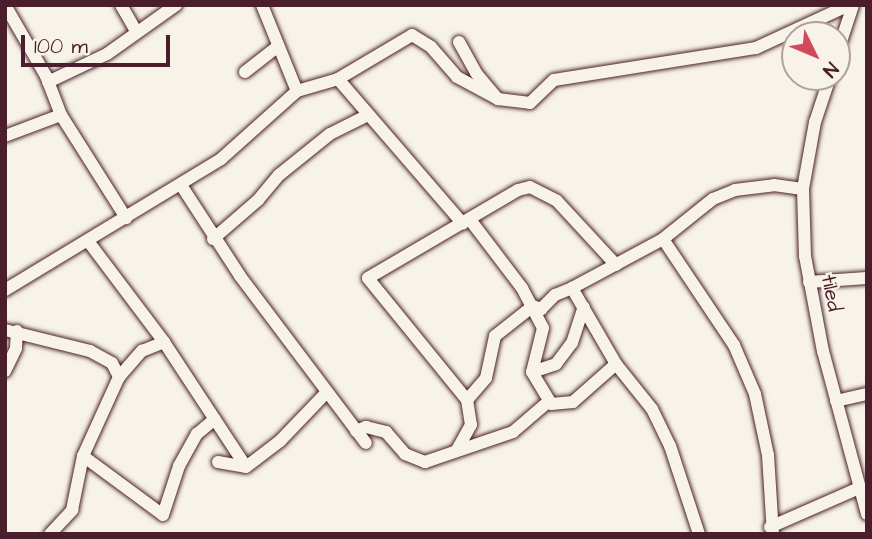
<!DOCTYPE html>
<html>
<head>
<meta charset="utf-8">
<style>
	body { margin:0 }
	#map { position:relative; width:872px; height:539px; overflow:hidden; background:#f7f3e8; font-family:"Architects Daughter",sans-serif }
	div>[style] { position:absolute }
	.roads { filter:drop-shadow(0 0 2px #4a1f2b) drop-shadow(0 0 2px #4a1f2b) }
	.minor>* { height:12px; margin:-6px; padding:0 6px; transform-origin:6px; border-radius:6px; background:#f7f3e8 }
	span { translate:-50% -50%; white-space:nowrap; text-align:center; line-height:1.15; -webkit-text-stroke:5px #f7f3e8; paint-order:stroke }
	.street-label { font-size:21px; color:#4a1f2b }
	.frame { position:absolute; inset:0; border:7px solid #4a1f2b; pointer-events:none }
	.north { position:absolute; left:781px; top:21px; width:70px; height:70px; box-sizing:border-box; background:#f7f3e8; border:2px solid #b29e9c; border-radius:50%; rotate:133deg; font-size:19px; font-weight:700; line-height:28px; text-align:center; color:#4a1f2b }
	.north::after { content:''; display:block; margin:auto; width:24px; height:32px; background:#d1495b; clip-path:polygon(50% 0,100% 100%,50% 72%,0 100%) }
	.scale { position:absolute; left:21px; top:35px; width:149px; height:32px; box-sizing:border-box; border:4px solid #4a1f2b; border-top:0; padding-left:9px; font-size:21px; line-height:24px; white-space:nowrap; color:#4a1f2b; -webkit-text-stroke:5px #f7f3e8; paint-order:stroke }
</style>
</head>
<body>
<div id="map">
	<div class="roads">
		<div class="minor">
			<i style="left:5px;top:5px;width:82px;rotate:60deg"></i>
			<i style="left:46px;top:76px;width:42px;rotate:69deg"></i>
			<i style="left:61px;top:115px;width:122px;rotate:57.7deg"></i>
			<i style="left:121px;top:5px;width:30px;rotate:60deg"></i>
			<i style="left:262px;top:5px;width:93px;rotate:67.9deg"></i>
			<i style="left:459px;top:42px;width:35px;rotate:61deg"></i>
			<i style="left:476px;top:73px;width:34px;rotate:50deg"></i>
			<i style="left:837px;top:54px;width:52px;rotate:-71.9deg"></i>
			<i style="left:245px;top:72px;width:41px;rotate:-38deg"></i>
			<i style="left:830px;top:77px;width:47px;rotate:108.4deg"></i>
			<i style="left:815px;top:122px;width:68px;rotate:100.2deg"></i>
			<i style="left:803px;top:189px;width:67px;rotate:88.3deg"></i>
			<i style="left:805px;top:256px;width:97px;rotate:79.3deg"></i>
			<i style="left:823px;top:351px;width:169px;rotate:74.9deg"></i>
			<i style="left:338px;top:79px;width:191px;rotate:49.2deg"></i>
			<i style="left:48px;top:82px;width:65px;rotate:-25.4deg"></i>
			<i style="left:107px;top:54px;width:85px;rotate:-35.4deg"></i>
			<i style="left:5px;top:136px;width:60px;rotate:-20.6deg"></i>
			<i style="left:181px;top:185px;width:108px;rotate:57deg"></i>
			<i style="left:240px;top:276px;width:209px;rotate:53deg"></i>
			<i style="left:471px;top:221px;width:84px;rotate:52.7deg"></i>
			<i style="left:522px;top:288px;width:45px;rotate:62.3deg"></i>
			<i style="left:543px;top:328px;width:45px;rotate:104deg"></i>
			<i style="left:213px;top:239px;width:60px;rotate:-40.9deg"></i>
			<i style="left:258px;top:200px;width:33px;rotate:-50deg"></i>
			<i style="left:279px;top:175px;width:65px;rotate:-38.8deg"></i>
			<i style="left:330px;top:134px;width:40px;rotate:-26.6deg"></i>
			<i style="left:663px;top:239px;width:128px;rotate:56.2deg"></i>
			<i style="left:734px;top:345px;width:53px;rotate:66.8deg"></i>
			<i style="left:755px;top:394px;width:62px;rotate:78deg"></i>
			<i style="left:768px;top:455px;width:79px;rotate:86.4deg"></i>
			<i style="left:88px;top:241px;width:126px;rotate:53deg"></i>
			<i style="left:164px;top:342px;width:149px;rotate:56.7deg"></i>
			<i style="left:809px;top:282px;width:58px;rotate:-3.9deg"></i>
			<i style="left:5px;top:290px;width:253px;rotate:-31.2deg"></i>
			<i style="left:221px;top:159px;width:102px;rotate:-41.8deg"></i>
			<i style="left:297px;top:91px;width:43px;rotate:-16.3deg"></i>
			<i style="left:338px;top:79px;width:86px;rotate:-30.7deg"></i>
			<i style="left:412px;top:35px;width:22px;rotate:32deg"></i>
			<i style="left:431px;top:47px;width:40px;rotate:49deg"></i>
			<i style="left:457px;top:77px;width:47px;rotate:28.2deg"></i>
			<i style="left:498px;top:99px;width:32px;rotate:7deg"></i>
			<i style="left:530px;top:103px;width:33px;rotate:-44deg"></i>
			<i style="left:554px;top:80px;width:205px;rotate:-9deg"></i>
			<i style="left:756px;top:48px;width:102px;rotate:-24.8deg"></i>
			<i style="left:5px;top:330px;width:88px;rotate:13.9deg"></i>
			<i style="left:90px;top:351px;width:25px;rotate:29deg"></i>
			<i style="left:112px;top:363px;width:16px;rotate:63deg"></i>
			<i style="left:5px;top:371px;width:25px;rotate:-64deg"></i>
			<i style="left:16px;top:348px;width:17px;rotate:-87deg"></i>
			<i style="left:532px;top:372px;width:37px;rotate:59deg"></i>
			<i style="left:551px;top:404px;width:22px;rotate:-5deg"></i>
			<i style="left:573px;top:402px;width:57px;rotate:-41.5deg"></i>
			<i style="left:532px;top:372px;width:25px;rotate:-18deg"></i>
			<i style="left:556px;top:364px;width:26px;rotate:-53deg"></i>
			<i style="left:572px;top:343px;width:38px;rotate:-72deg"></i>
			<i style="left:467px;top:400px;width:29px;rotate:-49deg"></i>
			<i style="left:486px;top:378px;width:43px;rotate:-77.9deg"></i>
			<i style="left:495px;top:336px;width:48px;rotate:-38.3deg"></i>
			<i style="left:533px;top:306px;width:9px;rotate:21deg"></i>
			<i style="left:541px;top:309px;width:20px;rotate:-45deg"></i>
			<i style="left:555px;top:295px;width:18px;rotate:-22deg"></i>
			<i style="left:836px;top:401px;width:32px;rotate:-13deg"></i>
			<i style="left:356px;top:431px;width:11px;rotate:-22deg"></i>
			<i style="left:366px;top:427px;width:21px;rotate:14deg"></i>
			<i style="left:386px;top:432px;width:29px;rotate:49deg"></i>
			<i style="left:405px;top:454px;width:22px;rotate:22deg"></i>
			<i style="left:425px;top:462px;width:93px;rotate:-18.8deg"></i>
			<i style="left:513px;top:432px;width:46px;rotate:-40.6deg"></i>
			<i style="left:457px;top:450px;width:29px;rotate:-61deg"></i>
			<i style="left:471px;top:425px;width:25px;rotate:-99deg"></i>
			<i style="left:467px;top:400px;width:157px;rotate:-129.1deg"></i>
			<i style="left:368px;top:278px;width:174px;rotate:-30.4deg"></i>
			<i style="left:518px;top:190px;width:12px;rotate:-14deg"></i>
			<i style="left:530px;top:187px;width:30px;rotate:27deg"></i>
			<i style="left:557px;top:201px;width:87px;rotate:47.3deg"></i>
			<i style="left:83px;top:456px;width:99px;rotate:36.4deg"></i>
			<i style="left:163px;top:515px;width:52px;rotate:-71.9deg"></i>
			<i style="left:179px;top:466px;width:37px;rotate:-61deg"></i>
			<i style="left:197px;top:434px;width:23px;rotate:-40deg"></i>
			<i style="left:218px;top:462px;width:28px;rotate:10deg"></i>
			<i style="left:246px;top:467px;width:43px;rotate:-37.4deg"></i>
			<i style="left:280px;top:441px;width:68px;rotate:-46.2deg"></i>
			<i style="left:770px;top:527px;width:95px;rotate:-23.6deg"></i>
			<i style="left:50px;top:534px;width:33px;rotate:-47deg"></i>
			<i style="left:72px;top:510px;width:55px;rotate:-78.5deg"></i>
			<i style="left:83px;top:456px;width:87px;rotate:-65.5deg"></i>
			<i style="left:119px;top:377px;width:35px;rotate:-49deg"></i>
			<i style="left:142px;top:351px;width:24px;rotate:-22deg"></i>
			<i style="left:699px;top:534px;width:93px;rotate:-108.2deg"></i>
			<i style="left:670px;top:446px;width:41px;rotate:-115.9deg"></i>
			<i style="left:652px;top:409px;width:58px;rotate:-128.7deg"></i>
			<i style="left:616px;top:364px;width:88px;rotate:-120.1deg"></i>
			<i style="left:572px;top:288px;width:103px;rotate:-28.3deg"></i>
			<i style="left:663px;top:239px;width:64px;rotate:-38.7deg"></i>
			<i style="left:713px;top:199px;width:24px;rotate:-22deg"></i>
			<i style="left:735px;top:190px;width:39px;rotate:-7deg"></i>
			<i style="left:774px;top:185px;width:29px;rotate:8deg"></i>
		</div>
	</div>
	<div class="street-label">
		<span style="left:831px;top:293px;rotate:79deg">tiled</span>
	</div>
	<div class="frame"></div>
	<div class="north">N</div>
	<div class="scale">100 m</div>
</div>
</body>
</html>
